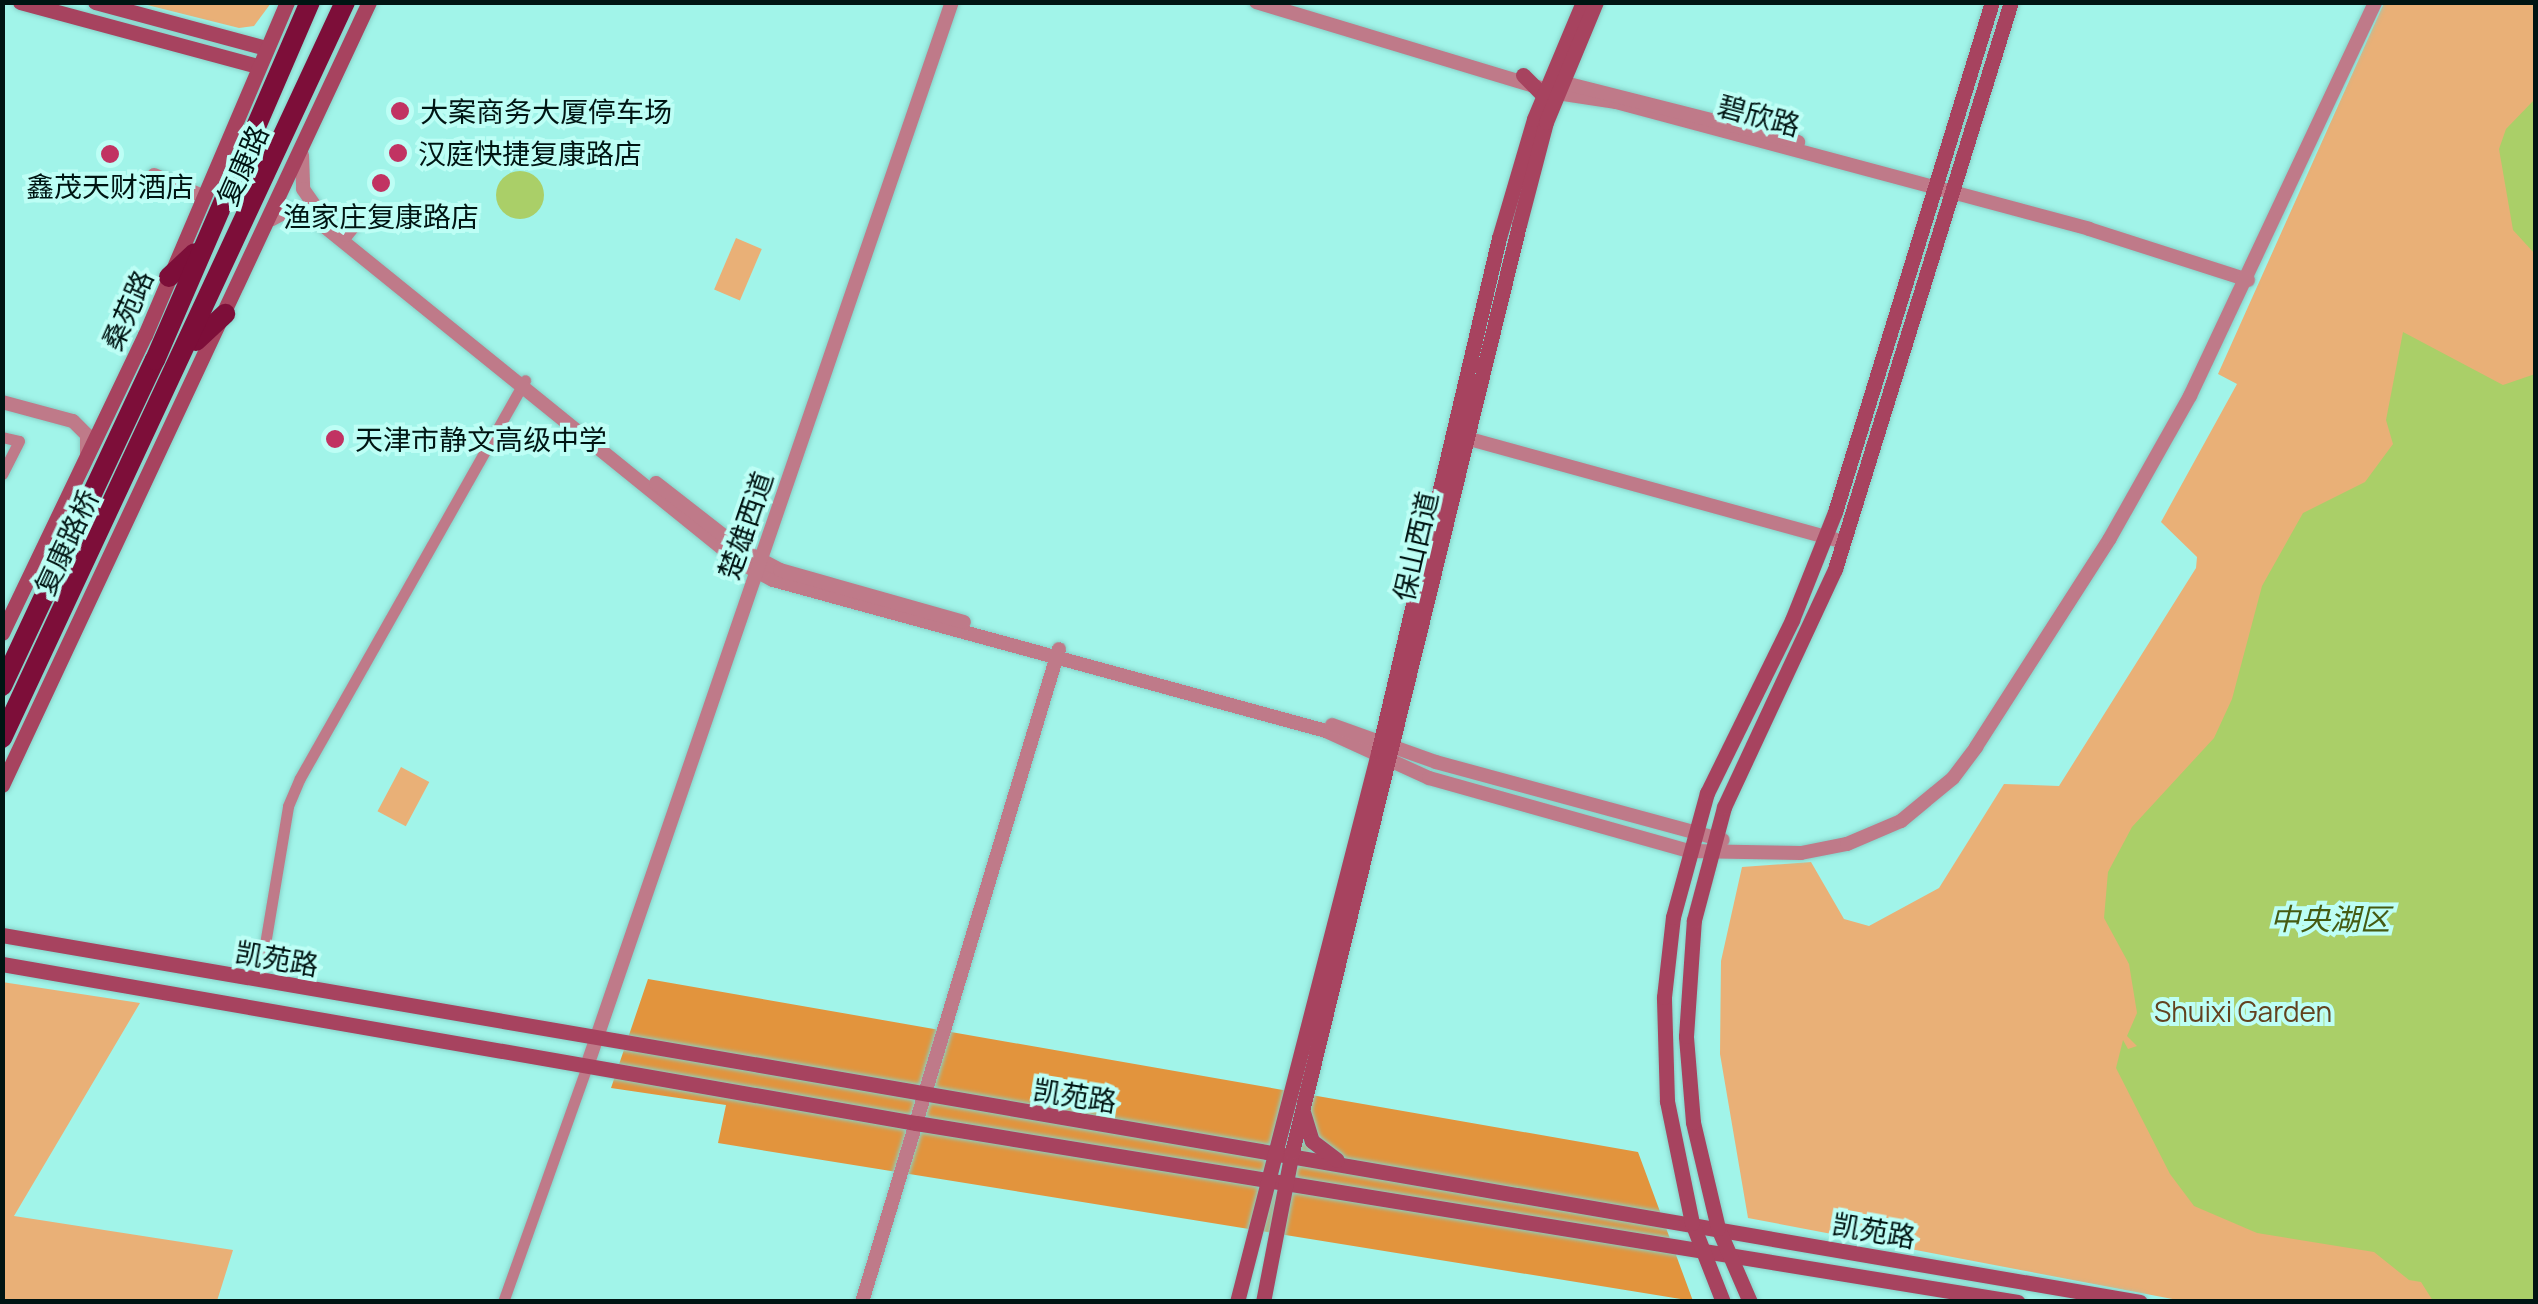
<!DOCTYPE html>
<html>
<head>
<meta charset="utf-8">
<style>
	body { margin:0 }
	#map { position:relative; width:2538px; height:1304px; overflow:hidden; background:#a1f4e9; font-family:Manrope,"Noto Sans SC",sans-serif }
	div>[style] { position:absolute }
	.green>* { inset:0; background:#e9b077; transform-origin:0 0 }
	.forest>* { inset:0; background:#e2943d }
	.water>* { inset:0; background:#aacf68 }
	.round { border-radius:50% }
	.roads { filter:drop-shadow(0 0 2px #87d0c7) drop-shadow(0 0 2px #87d0c7) }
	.minor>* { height:11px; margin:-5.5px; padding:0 5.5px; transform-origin:5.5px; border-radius:5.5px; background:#bf7a89 }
	.tertiary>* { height:14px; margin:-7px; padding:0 7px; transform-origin:7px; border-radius:7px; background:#bf7a89 }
	.secondary>* { height:15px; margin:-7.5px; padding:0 7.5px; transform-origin:7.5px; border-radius:7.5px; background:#a7435f }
	.trunk>* { height:20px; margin:-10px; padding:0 10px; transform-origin:10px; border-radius:10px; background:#7d0e39 }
	.dots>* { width:28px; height:28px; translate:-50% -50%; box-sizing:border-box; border:5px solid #bdfef5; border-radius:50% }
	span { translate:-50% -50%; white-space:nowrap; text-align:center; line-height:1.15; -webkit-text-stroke:8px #bdfef5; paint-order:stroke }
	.poi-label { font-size:28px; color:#001513 }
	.left { translate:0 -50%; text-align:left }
	.street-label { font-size:28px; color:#001513 }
	.park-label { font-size:28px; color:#63421f }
	.water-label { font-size:30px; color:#455b12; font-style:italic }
	.frame { position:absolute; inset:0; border:5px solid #001513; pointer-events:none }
</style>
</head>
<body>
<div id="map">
	<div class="green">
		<i style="clip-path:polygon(139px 3px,271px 2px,271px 3px,254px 26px,239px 28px)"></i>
		<i style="clip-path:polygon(2384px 3px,2535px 3px,2535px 1301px,2183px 1301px,1748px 1218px,1720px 1054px,1721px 961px,1742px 867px,1811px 862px,1844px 919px,1869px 926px,1939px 888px,2004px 784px,2059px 786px,2196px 568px,2197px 557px,2161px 522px,2237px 384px,2218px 374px)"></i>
		<i style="left:736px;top:238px;width:28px;height:56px;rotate:23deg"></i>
		<i style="left:401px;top:767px;width:32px;height:50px;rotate:28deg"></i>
		<i style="clip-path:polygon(2px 982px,140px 1003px,14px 1216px,233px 1250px,217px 1301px,3px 1301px)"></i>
	</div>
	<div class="forest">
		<i style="clip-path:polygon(648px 979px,1638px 1152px,1693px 1301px,718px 1143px,726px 1105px,611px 1088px)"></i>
	</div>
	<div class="water">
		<i style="clip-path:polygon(2535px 99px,2536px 254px,2535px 254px,2513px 230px,2499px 149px,2506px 129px)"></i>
		<i class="round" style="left:496px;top:171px;width:48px;height:48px"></i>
		<i style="clip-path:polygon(2403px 332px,2503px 385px,2535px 374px,2535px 1301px,2433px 1301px,2421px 1282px,2409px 1280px,2374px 1252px,2257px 1233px,2194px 1206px,2170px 1174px,2116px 1068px,2123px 1040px,2128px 1049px,2137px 1046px,2127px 1036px,2137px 1013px,2129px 964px,2104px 918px,2108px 872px,2132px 827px,2214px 738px,2232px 699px,2262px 586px,2303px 513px,2365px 482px,2393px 444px,2386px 420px)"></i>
	</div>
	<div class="roads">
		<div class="minor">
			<i style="left:2px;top:437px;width:17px;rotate:13deg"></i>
			<i style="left:19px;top:441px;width:37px;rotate:117deg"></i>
			<i style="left:259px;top:980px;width:176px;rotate:-80.5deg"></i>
			<i style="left:288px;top:806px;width:30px;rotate:-67deg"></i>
			<i style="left:300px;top:778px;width:457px;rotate:-60.5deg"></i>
			<i style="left:503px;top:1302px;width:251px;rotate:-70.4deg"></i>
		</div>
		<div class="tertiary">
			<i style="left:1256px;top:2px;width:314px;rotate:16.8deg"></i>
			<i style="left:1557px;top:93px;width:60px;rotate:8.7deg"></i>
			<i style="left:1616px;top:102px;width:490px;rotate:15deg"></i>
			<i style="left:2089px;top:229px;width:167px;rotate:17.8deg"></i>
			<i style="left:1553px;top:80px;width:253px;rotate:14.2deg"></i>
			<i style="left:302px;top:155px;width:34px;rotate:88deg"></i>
			<i style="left:303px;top:189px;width:29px;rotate:55deg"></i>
			<i style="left:154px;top:175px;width:50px;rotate:23.5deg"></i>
			<i style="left:272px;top:219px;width:19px;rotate:-28deg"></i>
			<i style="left:289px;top:210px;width:20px;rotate:11deg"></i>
			<i style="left:309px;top:214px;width:553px;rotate:38.98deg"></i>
			<i style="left:739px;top:562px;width:38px;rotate:28deg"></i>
			<i style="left:773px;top:580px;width:573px;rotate:15.27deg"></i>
			<i style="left:1326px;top:731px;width:113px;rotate:24.5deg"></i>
			<i style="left:1429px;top:778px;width:270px;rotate:15.7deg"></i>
			<i style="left:1689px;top:851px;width:112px;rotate:1deg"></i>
			<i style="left:1801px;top:853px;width:47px;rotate:-11.1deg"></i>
			<i style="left:1847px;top:844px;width:59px;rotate:-23.1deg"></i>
			<i style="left:1901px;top:821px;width:67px;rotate:-39.6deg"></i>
			<i style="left:1953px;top:778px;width:39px;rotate:-53deg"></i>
			<i style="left:1976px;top:747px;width:248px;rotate:-57.3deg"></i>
			<i style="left:2110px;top:538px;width:163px;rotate:-60.6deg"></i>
			<i style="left:2190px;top:396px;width:435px;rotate:-64.8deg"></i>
			<i style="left:346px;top:235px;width:28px;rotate:-51deg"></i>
			<i style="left:2px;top:402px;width:73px;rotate:15deg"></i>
			<i style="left:73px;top:421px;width:20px;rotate:45deg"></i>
			<i style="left:87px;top:435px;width:20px;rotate:90deg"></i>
			<i style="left:1459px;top:436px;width:399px;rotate:15.4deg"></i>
			<i style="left:656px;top:483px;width:109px;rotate:37.9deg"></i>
			<i style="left:742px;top:550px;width:43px;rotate:27.8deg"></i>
			<i style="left:780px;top:570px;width:191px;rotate:15.8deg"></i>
			<i style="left:1332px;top:725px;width:110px;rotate:19.6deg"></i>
			<i style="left:1436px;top:762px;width:297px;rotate:15.2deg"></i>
			<i style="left:587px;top:1066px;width:1125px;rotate:-71.07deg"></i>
			<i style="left:862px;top:1302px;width:682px;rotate:-73.21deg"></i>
		</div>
		<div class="secondary">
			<i style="left:20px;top:2px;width:245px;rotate:15.1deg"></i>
			<i style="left:95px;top:2px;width:177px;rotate:15.1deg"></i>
			<i style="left:1523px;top:75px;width:33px;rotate:45deg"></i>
			<i style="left:2px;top:633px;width:331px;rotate:-64.4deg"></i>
			<i style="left:145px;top:335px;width:362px;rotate:-66.9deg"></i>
			<i style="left:2px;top:785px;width:865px;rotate:-64.89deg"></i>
			<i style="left:2px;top:935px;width:2169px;rotate:9.74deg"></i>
			<i style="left:2px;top:964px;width:928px;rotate:9.87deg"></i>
			<i style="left:916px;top:1123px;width:1116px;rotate:9.23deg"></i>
			<i style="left:1303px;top:1112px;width:30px;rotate:73deg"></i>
			<i style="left:1312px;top:1141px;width:31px;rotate:37deg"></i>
			<i style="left:1237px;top:1302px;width:567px;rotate:-75.6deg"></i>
			<i style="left:1378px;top:753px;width:529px;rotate:-76.78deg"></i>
			<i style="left:1499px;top:238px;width:124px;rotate:-73.6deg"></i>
			<i style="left:1534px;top:119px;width:127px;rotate:-67.3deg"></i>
			<i style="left:1263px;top:1302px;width:153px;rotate:-79.1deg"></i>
			<i style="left:1292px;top:1152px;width:954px;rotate:-76.24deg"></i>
			<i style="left:1519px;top:225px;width:106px;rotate:-75.3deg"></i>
			<i style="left:1546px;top:122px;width:130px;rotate:-67.4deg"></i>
			<i style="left:1723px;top:1302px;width:85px;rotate:-111.4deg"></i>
			<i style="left:1692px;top:1223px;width:125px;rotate:-101.6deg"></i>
			<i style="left:1667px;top:1101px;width:104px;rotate:-91.7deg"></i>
			<i style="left:1664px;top:997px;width:81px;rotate:-83.6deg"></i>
			<i style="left:1673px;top:917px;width:129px;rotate:-74.7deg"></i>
			<i style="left:1707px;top:793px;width:193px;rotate:-63.8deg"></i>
			<i style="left:1792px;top:620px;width:116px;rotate:-68.3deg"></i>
			<i style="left:1835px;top:512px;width:534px;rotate:-72.89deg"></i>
			<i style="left:1750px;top:1302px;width:81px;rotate:-113.4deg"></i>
			<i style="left:1718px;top:1228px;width:109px;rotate:-103.3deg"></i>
			<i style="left:1693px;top:1122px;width:86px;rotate:-94.7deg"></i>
			<i style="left:1686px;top:1036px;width:116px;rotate:-86.1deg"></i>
			<i style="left:1694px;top:920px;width:117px;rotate:-75.1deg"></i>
			<i style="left:1724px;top:807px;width:263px;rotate:-65deg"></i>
			<i style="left:1835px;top:569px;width:594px;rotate:-72.76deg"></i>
		</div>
		<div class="trunk">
			<i style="left:169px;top:277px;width:35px;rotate:-43deg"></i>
			<i style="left:196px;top:341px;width:40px;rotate:-43deg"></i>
			<i style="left:2px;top:686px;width:360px;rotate:-64.9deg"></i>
			<i style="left:155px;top:360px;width:390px;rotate:-66.6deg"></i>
			<i style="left:2px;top:738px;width:812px;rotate:-65.01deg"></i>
		</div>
	</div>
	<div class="dots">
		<i style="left:400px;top:111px;background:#c13362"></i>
		<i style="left:398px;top:153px;background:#c13362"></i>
		<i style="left:110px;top:154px;background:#c13362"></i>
		<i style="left:381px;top:183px;background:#c13362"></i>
		<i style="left:335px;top:439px;background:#c13362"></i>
	</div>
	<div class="poi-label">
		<span class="left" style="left:420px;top:111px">大案商务大厦停车场</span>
		<span class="left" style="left:418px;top:153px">汉庭快捷复康路店</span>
		<span style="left:110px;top:186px">鑫茂天财酒店</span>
		<span style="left:381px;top:216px">渔家庄复康路店</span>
		<span class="left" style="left:355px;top:439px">天津市静文高级中学</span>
	</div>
	<div class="street-label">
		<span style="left:1759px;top:115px;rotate:15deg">碧欣路</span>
		<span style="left:242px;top:165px;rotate:-66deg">复康路</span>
		<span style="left:127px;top:310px;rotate:-66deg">桑苑路</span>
		<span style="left:745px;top:525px;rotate:-71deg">楚雄西道</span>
		<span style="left:66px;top:542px;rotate:-65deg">复康路桥</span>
		<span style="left:1415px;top:546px;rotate:-77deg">保山西道</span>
		<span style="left:277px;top:958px;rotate:10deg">凯苑路</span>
		<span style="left:1075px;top:1095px;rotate:9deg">凯苑路</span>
		<span style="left:1874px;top:1230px;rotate:10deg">凯苑路</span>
	</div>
	<div class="park-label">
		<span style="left:2243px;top:1011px">Shuixi Garden</span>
	</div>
	<div class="water-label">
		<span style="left:2330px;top:919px">中央湖区</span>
	</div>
	<div class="frame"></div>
</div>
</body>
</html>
